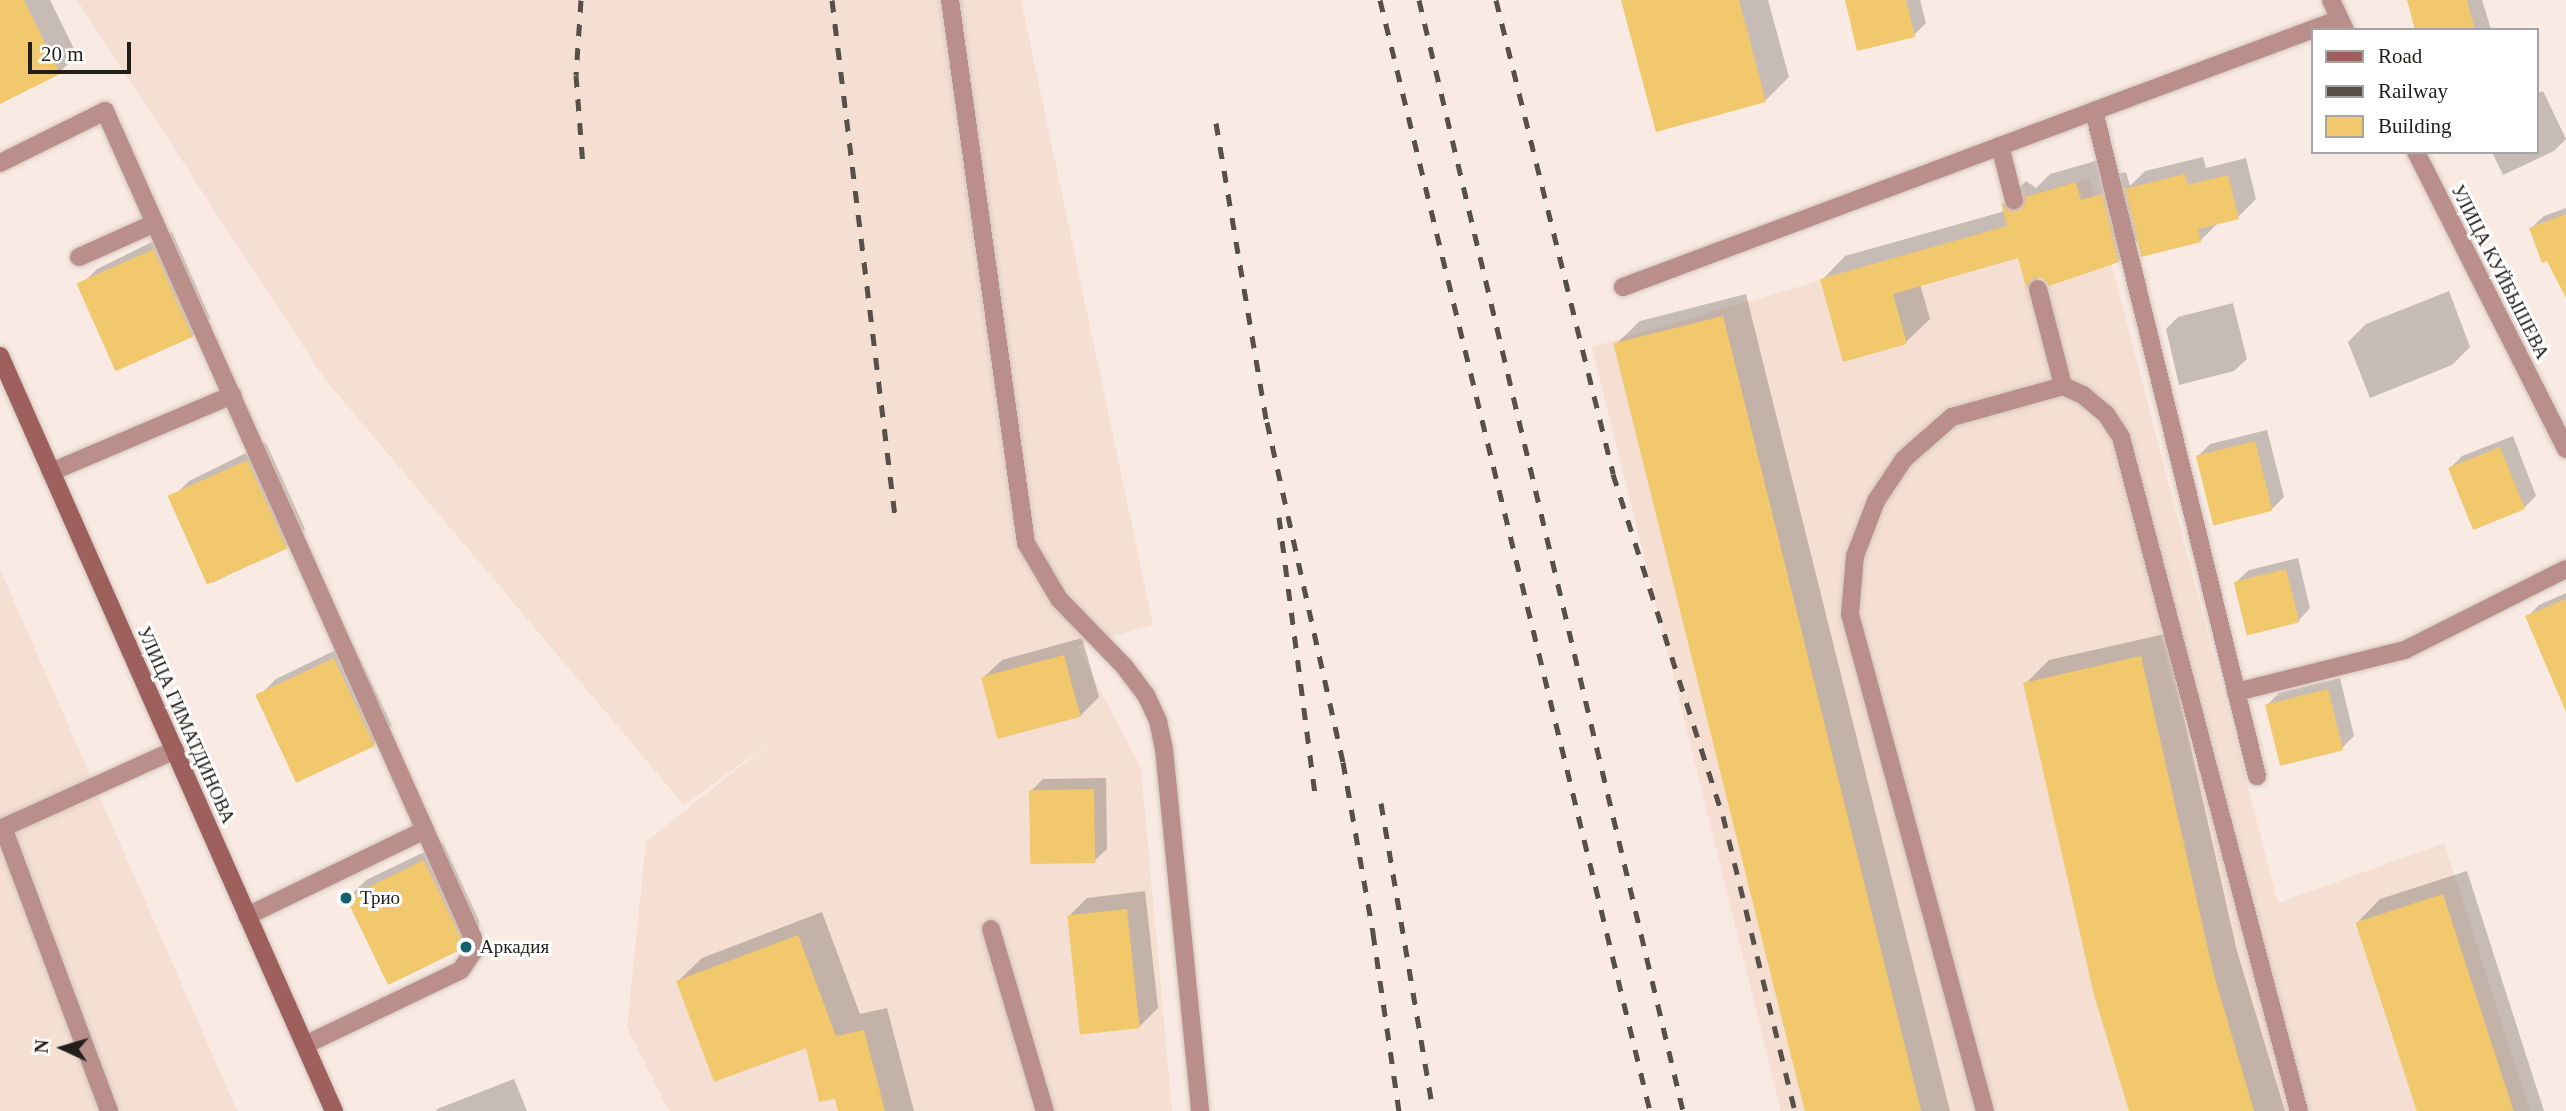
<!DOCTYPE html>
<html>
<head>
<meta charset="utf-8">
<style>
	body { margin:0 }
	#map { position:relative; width:2566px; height:1111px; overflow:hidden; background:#f9ebe3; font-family:Georgia,serif }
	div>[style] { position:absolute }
	.built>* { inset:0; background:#f4dfd2 }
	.shadow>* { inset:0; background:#0003 }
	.building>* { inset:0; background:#f2c86d; transform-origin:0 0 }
	.roads { filter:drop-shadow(0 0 2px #d2c6bf) drop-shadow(0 0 2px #d2c6bf) }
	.service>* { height:18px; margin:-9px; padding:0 9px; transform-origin:9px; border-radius:9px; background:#ba8f8b }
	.tertiary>* { height:18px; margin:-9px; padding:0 9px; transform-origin:9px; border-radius:9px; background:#ba8f8b }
	.secondary>* { height:18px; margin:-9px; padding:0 9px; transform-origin:9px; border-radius:9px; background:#9e605c }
	.rail>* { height:5px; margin-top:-2.5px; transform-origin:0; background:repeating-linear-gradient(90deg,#564f4a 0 12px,transparent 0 24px) }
	.dots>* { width:19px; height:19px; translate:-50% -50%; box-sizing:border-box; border:4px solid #fff; border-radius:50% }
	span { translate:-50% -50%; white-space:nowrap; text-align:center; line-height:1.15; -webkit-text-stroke:6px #fff; paint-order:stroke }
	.street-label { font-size:19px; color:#221e1a }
	.poi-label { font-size:19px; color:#221e1a }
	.left { translate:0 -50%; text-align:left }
	.legend { position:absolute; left:2311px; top:28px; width:228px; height:126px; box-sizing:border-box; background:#fff; border:2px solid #a7a5a3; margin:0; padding:9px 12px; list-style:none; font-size:21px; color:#221e1a }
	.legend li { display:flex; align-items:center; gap:14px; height:35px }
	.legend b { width:35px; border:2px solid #a7a5a3 }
	.north { position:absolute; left:28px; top:1013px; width:70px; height:70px; -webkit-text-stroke:5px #fff; paint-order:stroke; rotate:274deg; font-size:19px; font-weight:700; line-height:28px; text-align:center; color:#221e1a }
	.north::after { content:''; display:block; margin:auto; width:24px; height:32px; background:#221e1a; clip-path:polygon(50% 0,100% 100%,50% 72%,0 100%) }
	.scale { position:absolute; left:28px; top:42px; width:103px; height:32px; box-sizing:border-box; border:4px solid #221e1a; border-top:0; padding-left:9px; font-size:21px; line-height:24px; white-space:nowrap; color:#221e1a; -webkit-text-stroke:5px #fff; paint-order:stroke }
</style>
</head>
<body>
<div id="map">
	<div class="built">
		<i style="clip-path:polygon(77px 0,1021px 0,1153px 625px,1077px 646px,1141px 768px,1172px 1111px,669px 1111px,627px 1027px,646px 842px,772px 741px,684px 805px,324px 378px)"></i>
		<i style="clip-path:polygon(2089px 178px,2278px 903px,2444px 843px,2530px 1111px,1781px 1111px,1592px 347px,2007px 226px,2001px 203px)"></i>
		<i style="clip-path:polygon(0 569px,237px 1111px,0 1111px)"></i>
	</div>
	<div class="shadow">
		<i style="clip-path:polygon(0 0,50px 0,77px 55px,59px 73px,0 102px)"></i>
		<i style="clip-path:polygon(1623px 0,1768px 0,1789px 77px,1765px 101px)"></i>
		<i style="clip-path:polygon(1847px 0,1920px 0,1926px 23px,1914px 35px)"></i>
		<i style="clip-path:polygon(2409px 0,2482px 0,2491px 29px,2417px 30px)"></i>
		<i style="clip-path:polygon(2543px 91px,2566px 139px,2554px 151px,2503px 175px,2492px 152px,2536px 152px,2536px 94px)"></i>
		<i style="clip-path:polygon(2203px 157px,2206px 168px,2246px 158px,2256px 199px,2238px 217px,2219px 222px,2201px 240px,2139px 240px,2118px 261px,2039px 277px,2028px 288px,2019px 256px,1920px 284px,1930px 319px,1906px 342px,1822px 280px,1845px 256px,2005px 211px,2003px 204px,2026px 181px,2036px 188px,2050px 174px,2099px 160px,2104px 177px,2126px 172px,2130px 186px,2145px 171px)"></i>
		<i style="clip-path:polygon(2566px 208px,2566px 295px,2531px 228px,2544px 216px)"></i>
		<i style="clip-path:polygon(172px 232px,210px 318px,192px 336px,79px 287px,97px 269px)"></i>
		<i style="clip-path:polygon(2449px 291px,2470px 347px,2452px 365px,2370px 398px,2348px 342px,2366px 324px)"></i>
		<i style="clip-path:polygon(1746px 294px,1950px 1111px,1807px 1111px,1616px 344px,1640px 321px)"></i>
		<i style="clip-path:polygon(2233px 303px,2247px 359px,2234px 371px,2179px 385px,2166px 329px,2178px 317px)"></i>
		<i style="clip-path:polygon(2267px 430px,2284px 497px,2272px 509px,2214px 524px,2198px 456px,2210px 444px)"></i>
		<i style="clip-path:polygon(2513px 436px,2536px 496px,2524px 508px,2450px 468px,2462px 456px)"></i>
		<i style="clip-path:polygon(266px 443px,305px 529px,286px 547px,212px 583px,171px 499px,189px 481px)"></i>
		<i style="clip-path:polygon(2298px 558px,2310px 608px,2298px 621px,2236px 582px,2249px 570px)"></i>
		<i style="clip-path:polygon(2566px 593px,2566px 661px,2527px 617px,2539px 605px)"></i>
		<i style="clip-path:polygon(2165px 634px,2237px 951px,2285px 1111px,2131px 1111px,2025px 684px,2049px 660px)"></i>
		<i style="clip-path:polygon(1082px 638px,1099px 697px,1080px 716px,983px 678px,1002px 660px)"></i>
		<i style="clip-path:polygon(352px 642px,392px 726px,374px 744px,258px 697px,276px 679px)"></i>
		<i style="clip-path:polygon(2340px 678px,2354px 736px,2342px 748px,2267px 705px,2279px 693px)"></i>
		<i style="clip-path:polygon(1106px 778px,1107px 849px,1094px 861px,1031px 791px,1043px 779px)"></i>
		<i style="clip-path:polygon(443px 843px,479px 921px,479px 929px,460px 948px,348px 898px,366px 880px)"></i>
		<i style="clip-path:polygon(2467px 871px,2544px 1111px,2418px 1111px,2357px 923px,2380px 899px)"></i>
		<i style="clip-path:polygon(1145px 891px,1158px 1008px,1139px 1027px,1069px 916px,1087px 898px)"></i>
		<i style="clip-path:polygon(822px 912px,860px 1014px,887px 1008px,914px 1111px,840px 1111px,837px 1097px,807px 1046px,678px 981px,702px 958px)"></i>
		<i style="clip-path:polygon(514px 1079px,527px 1111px,436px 1111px,437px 1109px)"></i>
	</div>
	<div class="building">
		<i style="clip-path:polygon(0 0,24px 0,60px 74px,0 104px)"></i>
		<i style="clip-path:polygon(1621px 0,1739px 0,1766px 102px,1656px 132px)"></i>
		<i style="clip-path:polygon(1845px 0,1906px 0,1915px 37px,1857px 51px)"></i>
		<i style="clip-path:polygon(2407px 0,2467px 0,2475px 30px,2415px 30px)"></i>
		<i style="clip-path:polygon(2185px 174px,2188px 185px,2228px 175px,2239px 219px,2198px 229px,2201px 242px,2141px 257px,2125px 189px)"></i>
		<i style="clip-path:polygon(2076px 182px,2081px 200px,2103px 194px,2119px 262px,2049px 286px,2042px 278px,2035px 278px,2027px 285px,2027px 291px,2018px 258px,1893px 294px,1907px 344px,1843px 362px,1820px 279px,2007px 226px,2001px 203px,2010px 211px,2017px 211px,2025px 204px,2025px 197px)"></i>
		<i style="clip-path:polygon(2566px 214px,2566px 298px,2547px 261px,2542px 263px,2529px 228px)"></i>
		<i style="left:154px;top:249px;width:96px;height:85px;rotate:66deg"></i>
		<i style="left:1723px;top:316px;width:819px;height:113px;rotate:76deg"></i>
		<i style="left:2255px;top:441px;width:72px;height:61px;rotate:76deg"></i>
		<i style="left:2500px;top:447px;width:67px;height:56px;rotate:68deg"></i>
		<i style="left:248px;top:460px;width:97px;height:88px;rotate:66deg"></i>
		<i style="left:2286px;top:569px;width:55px;height:54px;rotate:76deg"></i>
		<i style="clip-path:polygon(2566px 599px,2566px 712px,2525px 616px)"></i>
		<i style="left:1064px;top:655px;width:64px;height:86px;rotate:75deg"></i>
		<i style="clip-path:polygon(2141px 656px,2214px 975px,2254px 1111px,2129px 1111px,2094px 995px,2023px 683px)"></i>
		<i style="left:334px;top:658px;width:97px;height:87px;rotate:65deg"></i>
		<i style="left:2328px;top:689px;width:63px;height:65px;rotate:76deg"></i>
		<i style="left:1094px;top:789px;width:74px;height:65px;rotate:89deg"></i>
		<i style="clip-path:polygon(424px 860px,462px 940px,462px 949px,388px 985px,346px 898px)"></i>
		<i style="left:2443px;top:894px;width:228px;height:92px;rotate:72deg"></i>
		<i style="left:1127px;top:909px;width:120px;height:60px;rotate:84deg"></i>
		<i style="clip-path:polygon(798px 935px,836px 1036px,864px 1030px,885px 1111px,838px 1111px,835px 1099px,819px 1102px,806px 1048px,714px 1082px,676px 981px)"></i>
	</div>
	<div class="roads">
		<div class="service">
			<i style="left:950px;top:0;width:548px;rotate:82.03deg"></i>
			<i style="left:1026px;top:543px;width:65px;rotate:59.5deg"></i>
			<i style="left:1059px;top:599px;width:93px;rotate:45.9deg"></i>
			<i style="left:1124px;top:666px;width:36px;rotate:53deg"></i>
			<i style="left:1146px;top:695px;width:29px;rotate:65deg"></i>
			<i style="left:1158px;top:721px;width:29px;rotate:78deg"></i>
			<i style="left:1164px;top:749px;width:364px;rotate:84.3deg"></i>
			<i style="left:2094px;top:111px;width:685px;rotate:76.23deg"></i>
			<i style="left:2000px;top:146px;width:56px;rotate:75.5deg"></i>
			<i style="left:0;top:163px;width:117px;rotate:-26.3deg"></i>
			<i style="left:105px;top:111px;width:905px;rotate:66.01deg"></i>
			<i style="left:473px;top:938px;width:14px;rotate:90deg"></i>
			<i style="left:473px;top:952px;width:22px;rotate:124deg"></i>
			<i style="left:461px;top:970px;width:173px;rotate:154.3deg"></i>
			<i style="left:79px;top:257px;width:83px;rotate:-24.1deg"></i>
			<i style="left:1623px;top:287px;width:765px;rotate:-20.49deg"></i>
			<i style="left:2038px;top:289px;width:100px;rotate:75.5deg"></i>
			<i style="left:51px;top:472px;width:197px;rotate:-23deg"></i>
			<i style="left:2236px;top:692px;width:174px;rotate:-14deg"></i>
			<i style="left:2405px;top:650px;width:180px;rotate:-26.7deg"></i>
			<i style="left:0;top:829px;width:192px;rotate:-24.3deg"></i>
			<i style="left:4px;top:830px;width:300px;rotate:69.5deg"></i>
			<i style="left:247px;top:916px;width:198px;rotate:-25.8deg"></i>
			<i style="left:991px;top:929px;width:190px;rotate:73.5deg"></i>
			<i style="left:1985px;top:1111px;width:515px;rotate:-105.2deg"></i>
			<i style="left:1850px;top:614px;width:58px;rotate:-85.1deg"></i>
			<i style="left:1855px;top:556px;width:59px;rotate:-69.1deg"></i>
			<i style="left:1876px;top:501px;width:50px;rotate:-56.3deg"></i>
			<i style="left:1904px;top:459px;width:64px;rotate:-41.2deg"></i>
			<i style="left:1952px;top:417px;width:115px;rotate:-15.6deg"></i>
			<i style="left:2063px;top:386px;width:22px;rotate:24deg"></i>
			<i style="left:2083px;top:395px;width:30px;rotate:40deg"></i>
			<i style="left:2106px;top:414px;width:27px;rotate:57deg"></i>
			<i style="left:2121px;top:437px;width:697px;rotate:75.21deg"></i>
		</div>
		<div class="tertiary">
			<i style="left:2331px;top:0;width:33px;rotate:65deg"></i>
			<i style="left:2416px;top:152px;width:333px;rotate:63.2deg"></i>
		</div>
		<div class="secondary">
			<i style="left:0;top:356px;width:826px;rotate:66.14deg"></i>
		</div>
	</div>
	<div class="rail">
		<i style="left:581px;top:0;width:75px;rotate:93.8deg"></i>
		<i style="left:576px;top:75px;width:90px;rotate:85.6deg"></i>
		<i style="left:832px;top:0;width:520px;rotate:83.04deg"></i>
		<i style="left:1380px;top:0;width:1143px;rotate:76.34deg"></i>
		<i style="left:1419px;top:0;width:1142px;rotate:76.63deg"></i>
		<i style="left:1496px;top:0;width:488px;rotate:76.1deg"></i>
		<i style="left:1613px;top:474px;width:359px;rotate:72.2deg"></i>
		<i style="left:1723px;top:816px;width:304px;rotate:76.3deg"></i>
		<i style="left:1216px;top:123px;width:311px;rotate:80.4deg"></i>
		<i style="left:1267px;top:422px;width:348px;rotate:77.4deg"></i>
		<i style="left:1343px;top:762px;width:174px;rotate:80deg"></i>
		<i style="left:1373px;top:933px;width:180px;rotate:81.7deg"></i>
		<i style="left:1279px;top:517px;width:280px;rotate:82.6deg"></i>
		<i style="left:1381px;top:803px;width:312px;rotate:80.4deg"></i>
	</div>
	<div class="dots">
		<i style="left:346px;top:898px;background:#14626b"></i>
		<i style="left:466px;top:947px;background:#14626b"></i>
	</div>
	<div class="street-label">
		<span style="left:2500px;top:272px;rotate:63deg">УЛИЦА КУЙБЫШЕВА</span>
		<span style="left:186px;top:725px;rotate:66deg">УЛИЦА ГИМАТДИНОВА</span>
	</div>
	<div class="poi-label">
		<span class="left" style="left:360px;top:898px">Трио</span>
		<span class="left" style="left:480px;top:947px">Аркадия</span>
	</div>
	<ul class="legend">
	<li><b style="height:9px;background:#9e605c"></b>Road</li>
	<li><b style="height:9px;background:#564f4a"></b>Railway</li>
	<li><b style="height:19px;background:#f2c86d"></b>Building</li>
	</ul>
	<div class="north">N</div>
	<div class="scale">20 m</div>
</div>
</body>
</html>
